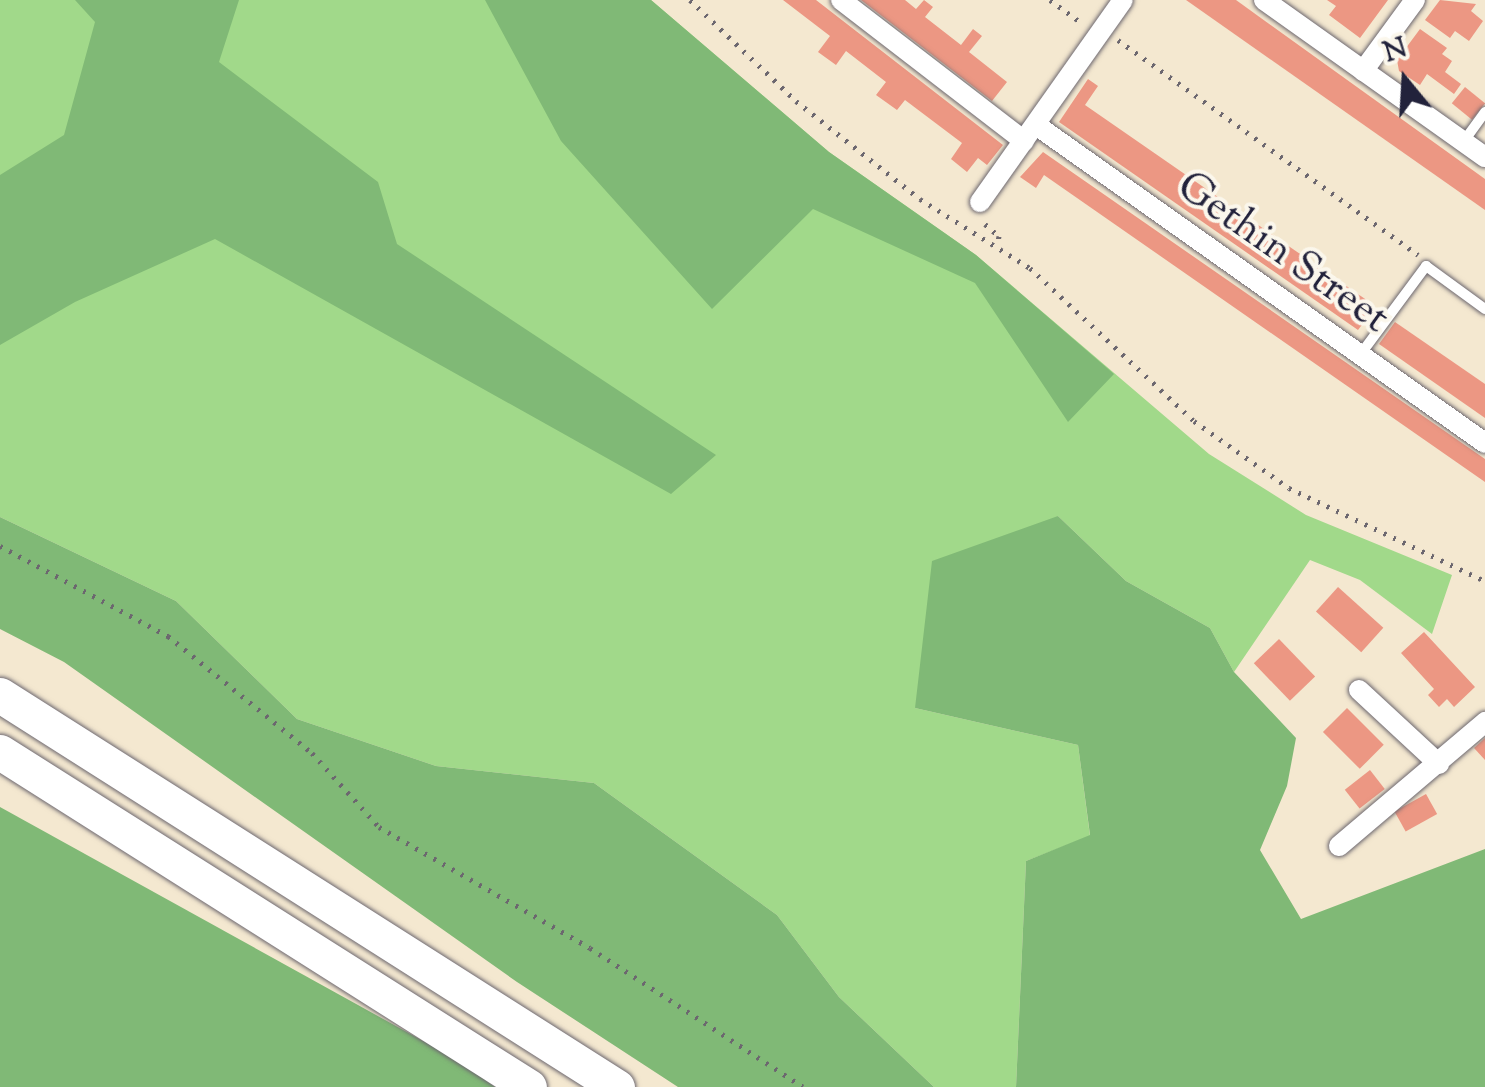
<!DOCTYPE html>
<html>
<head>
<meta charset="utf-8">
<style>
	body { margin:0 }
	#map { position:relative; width:1485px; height:1087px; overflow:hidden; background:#f4e8d0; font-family:"Sorts Mill Goudy",serif }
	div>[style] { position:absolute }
	.green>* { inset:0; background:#a1d98a }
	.forest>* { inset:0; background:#80b976 }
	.building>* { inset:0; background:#ec9783; transform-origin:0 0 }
	.path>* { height:5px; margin-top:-2.5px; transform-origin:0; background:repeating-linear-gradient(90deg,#6c676f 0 2.5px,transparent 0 10.5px) }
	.roads { filter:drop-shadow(0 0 2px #6c676f) drop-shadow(0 0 2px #6c676f) }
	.service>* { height:10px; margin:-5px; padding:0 5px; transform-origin:5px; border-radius:5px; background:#fff }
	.minor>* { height:20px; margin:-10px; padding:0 10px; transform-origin:10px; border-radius:10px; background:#fff }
	.trunk>* { height:35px; margin:-17.5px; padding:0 17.5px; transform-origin:17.5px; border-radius:17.5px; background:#fff }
	span { translate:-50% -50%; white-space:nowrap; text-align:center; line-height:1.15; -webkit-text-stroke:8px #fbf7ec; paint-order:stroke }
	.street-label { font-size:42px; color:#22223b }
	.north { position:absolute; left:1355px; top:30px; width:100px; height:100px; -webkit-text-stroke:8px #fbf7ec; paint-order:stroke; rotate:342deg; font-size:28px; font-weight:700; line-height:40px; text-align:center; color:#22223b }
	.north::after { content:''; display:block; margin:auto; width:35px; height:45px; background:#22223b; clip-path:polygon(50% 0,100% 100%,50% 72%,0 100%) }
</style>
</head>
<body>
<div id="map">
	<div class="green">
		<i style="clip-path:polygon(0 0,651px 0,829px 152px,976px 255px,1209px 454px,1306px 515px,1452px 575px,1432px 634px,1360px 580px,1310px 560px,1234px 672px,1210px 628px,1126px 581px,1058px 516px,915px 708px,1078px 745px,1090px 836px,1026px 861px,1016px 1087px,934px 1087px,839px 997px,777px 915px,594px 783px,436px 766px,297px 719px,176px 601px,0 517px)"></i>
	</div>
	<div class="forest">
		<i style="clip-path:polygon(75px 0,239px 0,219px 62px,378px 182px,397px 244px,716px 455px,671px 494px,215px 239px,75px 302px,0 345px,0 175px,64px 135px,95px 22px)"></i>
		<i style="clip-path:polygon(485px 0,651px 0,829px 152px,976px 255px,1114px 374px,1068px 422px,975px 283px,813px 209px,712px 309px,561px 141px)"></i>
		<i style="clip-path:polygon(1058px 516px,1126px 581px,1210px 628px,1234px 672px,1296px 738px,1287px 786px,1260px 850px,1301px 919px,1485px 849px,1485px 1087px,1016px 1087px,1026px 861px,1090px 835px,1078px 745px,915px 708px,932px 561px)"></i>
		<i style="clip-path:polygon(0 517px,176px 601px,297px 719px,436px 766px,594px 783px,777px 915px,839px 997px,934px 1087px,678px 1087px,517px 982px,64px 662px,0 629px)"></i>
		<i style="clip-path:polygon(0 807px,452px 1057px,495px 1087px,0 1087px)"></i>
	</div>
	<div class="building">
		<i style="clip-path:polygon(783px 0,816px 0,1003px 145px,987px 165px,978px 158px,967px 172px,951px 159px,962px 143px,905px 100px,897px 110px,876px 95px,886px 82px,846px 51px,836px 65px,818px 52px,830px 36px)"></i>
		<i style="clip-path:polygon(861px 0,905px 0,916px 9px,924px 0,933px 7px,925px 17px,961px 45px,973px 29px,982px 36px,969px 52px,1007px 82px,992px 101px)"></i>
		<i style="clip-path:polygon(1186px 0,1236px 0,1485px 179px,1485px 210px)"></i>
		<i style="clip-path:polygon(1327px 0,1388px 0,1360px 38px,1329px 15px,1336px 6px)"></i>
		<i style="clip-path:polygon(1440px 0,1476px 4px,1471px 11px,1483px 21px,1469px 41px,1455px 31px,1450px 38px,1425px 20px)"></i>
		<i style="clip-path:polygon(1420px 29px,1447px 48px,1442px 54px,1452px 61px,1445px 72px,1461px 84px,1454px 94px,1427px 74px,1420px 85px,1399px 71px,1397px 60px)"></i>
		<i style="clip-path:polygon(1088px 79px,1098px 86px,1085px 105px,1368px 301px,1363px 309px,1370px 314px,1358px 330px,1059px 122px)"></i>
		<i style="left:1465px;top:87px;width:26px;height:21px;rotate:39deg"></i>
		<i style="clip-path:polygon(1043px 152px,1485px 459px,1485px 482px,1044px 175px,1036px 188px,1020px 177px)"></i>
		<i style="clip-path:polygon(1395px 322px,1485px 384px,1485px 418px,1379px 344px)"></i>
		<i style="left:1338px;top:587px;width:61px;height:33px;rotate:42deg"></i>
		<i style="clip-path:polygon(1424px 632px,1475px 687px,1454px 707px,1447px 699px,1439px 707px,1428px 695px,1434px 689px,1401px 653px)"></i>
		<i style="left:1279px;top:639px;width:52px;height:35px;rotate:46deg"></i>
		<i style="left:1347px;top:708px;width:52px;height:34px;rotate:45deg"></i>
		<i style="clip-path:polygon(1485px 738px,1485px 760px,1474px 748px)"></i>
		<i style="left:1370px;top:770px;width:24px;height:32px;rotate:52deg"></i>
		<i style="left:1426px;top:794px;width:23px;height:36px;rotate:61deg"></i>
	</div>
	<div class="path">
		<i style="left:690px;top:0;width:146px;rotate:43.6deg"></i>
		<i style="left:796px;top:101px;width:158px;rotate:38.3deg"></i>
		<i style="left:920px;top:199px;width:130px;rotate:32.1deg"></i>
		<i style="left:1030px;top:268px;width:224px;rotate:43deg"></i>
		<i style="left:1194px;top:421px;width:116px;rotate:35.2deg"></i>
		<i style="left:1289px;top:488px;width:217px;rotate:25.4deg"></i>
		<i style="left:1050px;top:0;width:37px;rotate:36deg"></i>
		<i style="left:1118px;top:40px;width:369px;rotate:35.6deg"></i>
		<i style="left:985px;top:224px;width:18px;rotate:41deg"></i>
		<i style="left:999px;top:236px;width:10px;rotate:101deg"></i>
		<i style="left:0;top:546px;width:191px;rotate:28.2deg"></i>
		<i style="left:168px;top:636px;width:186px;rotate:39.1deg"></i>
		<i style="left:312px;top:753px;width:100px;rotate:47.8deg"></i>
		<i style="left:379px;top:827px;width:243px;rotate:29.8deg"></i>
		<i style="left:590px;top:948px;width:254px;rotate:33.1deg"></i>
	</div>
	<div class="roads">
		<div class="service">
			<i style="left:1464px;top:141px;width:36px;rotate:-54deg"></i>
			<i style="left:1360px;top:355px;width:111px;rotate:-53.4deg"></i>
			<i style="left:1426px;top:266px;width:73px;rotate:36.1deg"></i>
		</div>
		<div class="minor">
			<i style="left:841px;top:0;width:231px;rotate:37.6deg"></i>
			<i style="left:1264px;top:0;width:271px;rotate:35.4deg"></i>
			<i style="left:1363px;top:71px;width:88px;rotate:-53.8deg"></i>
			<i style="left:1036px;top:125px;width:550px;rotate:35.31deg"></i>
			<i style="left:980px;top:202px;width:247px;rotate:-54.7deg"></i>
			<i style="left:1359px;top:690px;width:109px;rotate:42.8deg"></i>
			<i style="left:1339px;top:846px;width:192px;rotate:-40.3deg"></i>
		</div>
		<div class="trunk">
			<i style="left:0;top:695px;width:731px;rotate:32.43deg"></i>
			<i style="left:0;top:752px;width:626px;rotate:32.34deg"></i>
		</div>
	</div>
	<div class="street-label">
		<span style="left:1282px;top:254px;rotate:35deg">Gethin Street</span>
	</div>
	<div class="north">N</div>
</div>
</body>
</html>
